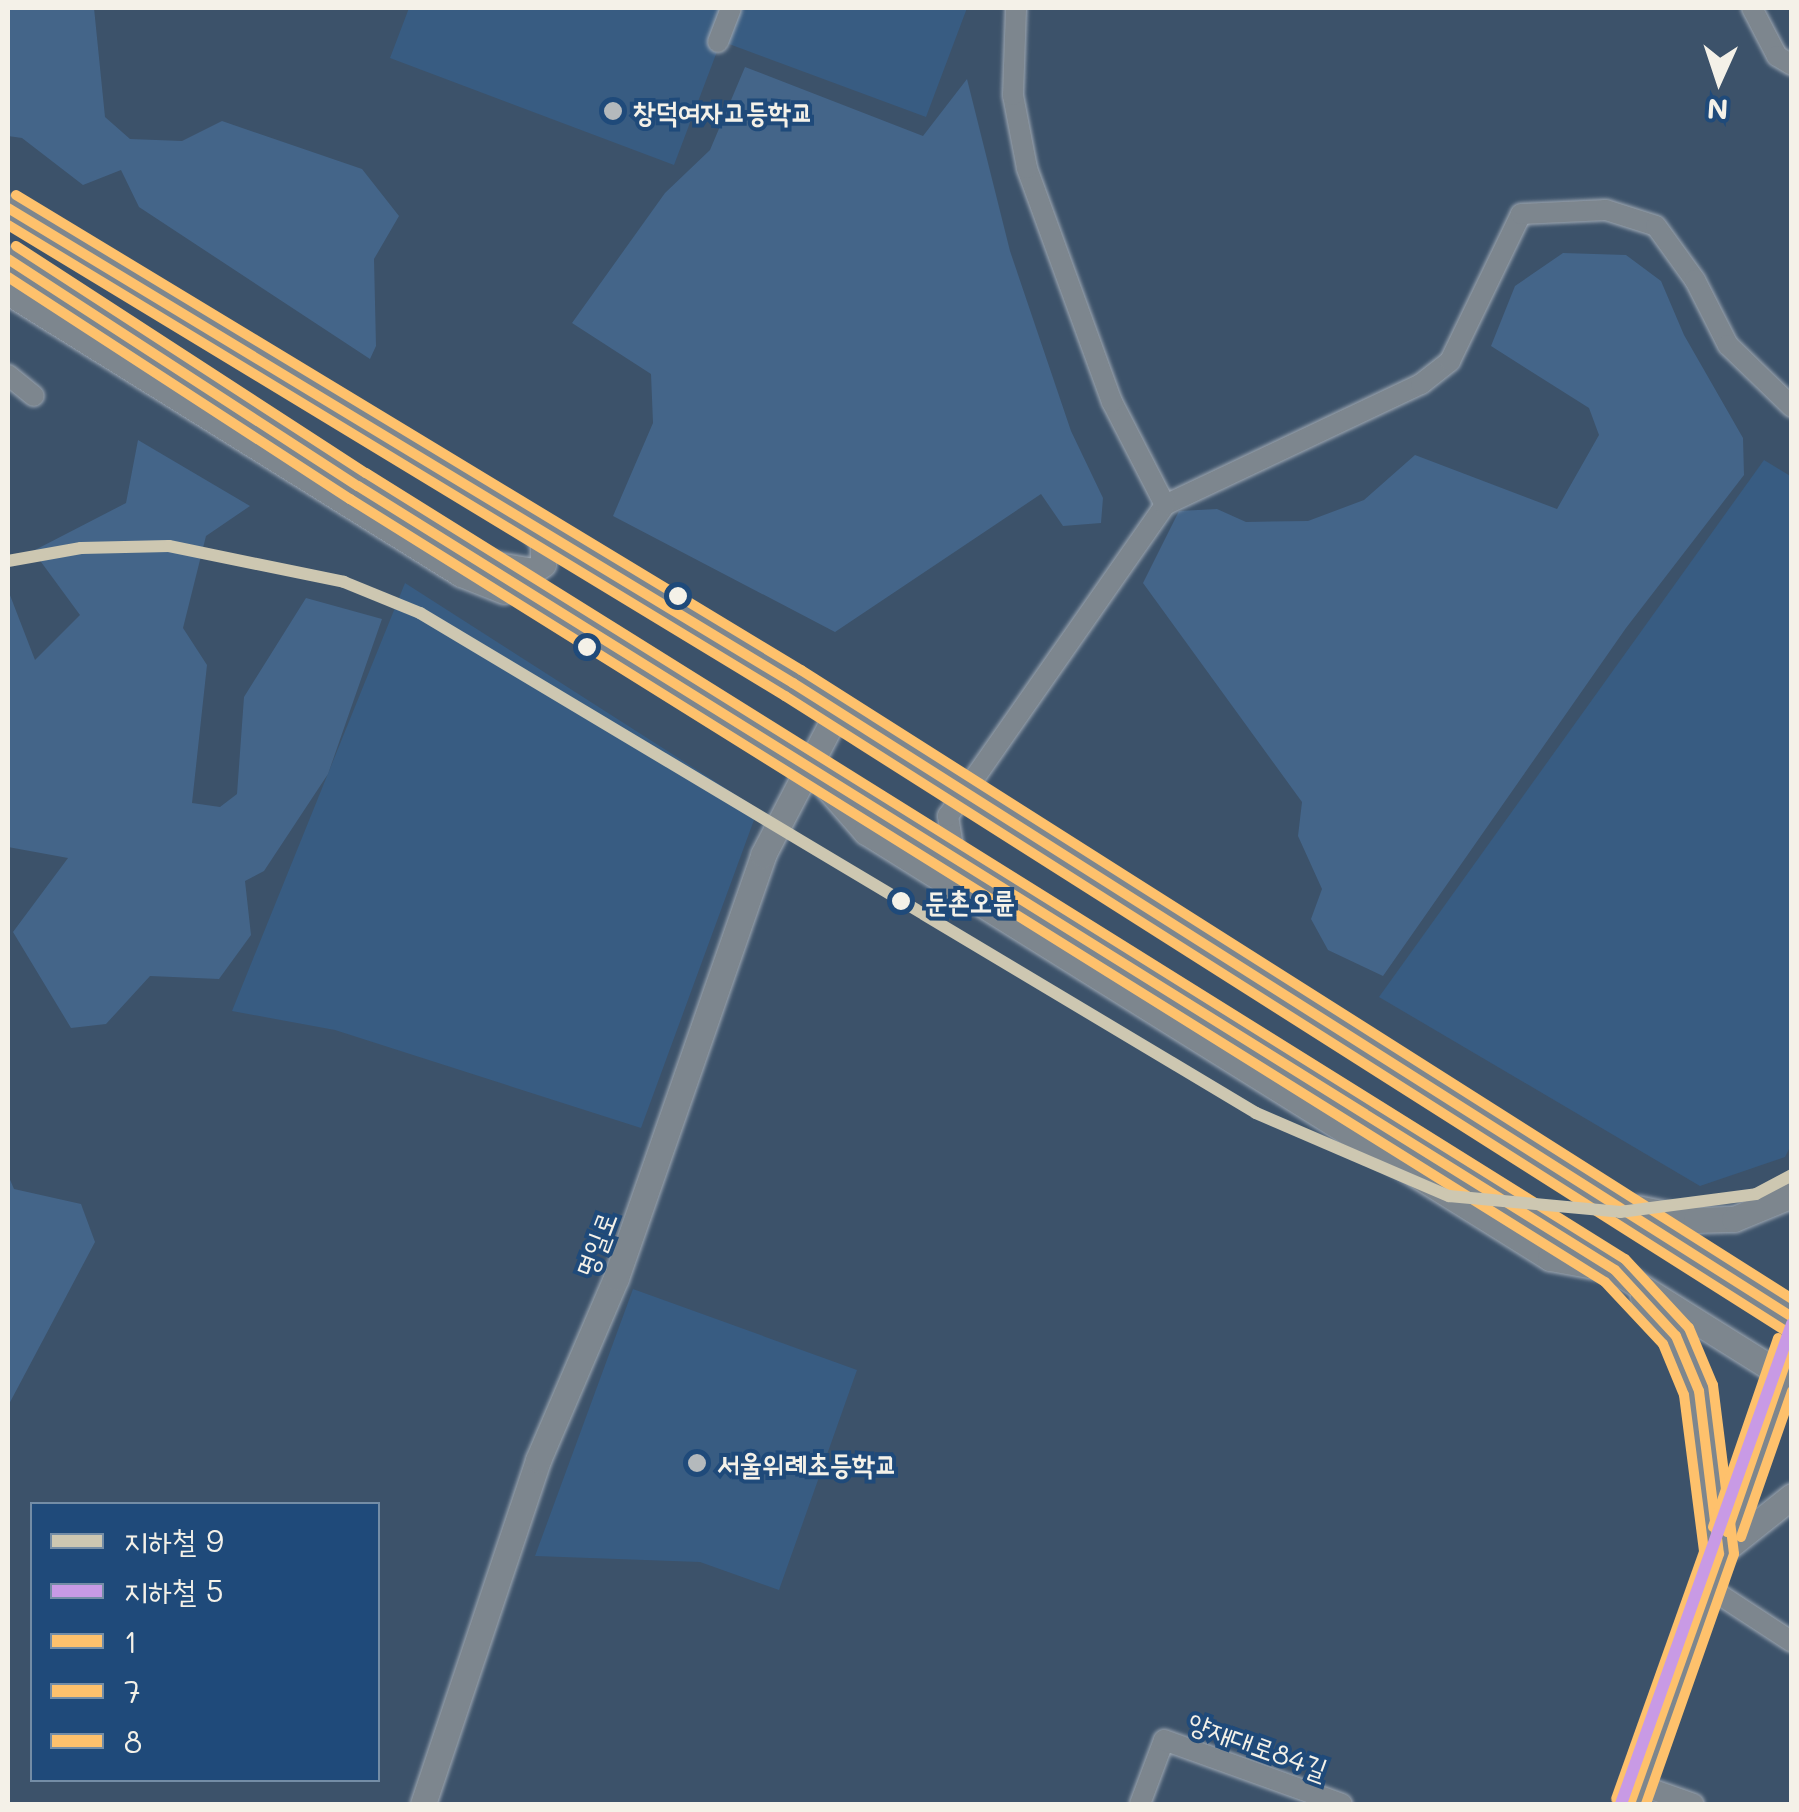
<!DOCTYPE html>
<html>
<head>
<meta charset="utf-8">
<style>
	body { margin:0 }
	#map { position:relative; width:1799px; height:1812px; overflow:hidden; background:#3c526a; font-family:Mali,"Poor Story",sans-serif }
	div>[style] { position:absolute }
	.built>* { inset:0; background:#385c82 }
	.green>* { inset:0; background:#446589 }
	.roads { filter:drop-shadow(0 0 2px #9fa8b2) drop-shadow(0 0 2px #9fa8b2) }
	.minor>* { height:20px; margin:-10px; padding:0 10px; transform-origin:10px; border-radius:10px; background:#7d868e }
	.major>* { height:25px; margin:-12.5px; padding:0 12.5px; transform-origin:12.5px; border-radius:12.5px; background:#7d868e }
	.bus-1>* { height:10px; margin:-5px; padding:0 5px; transform-origin:5px; border-radius:5px; background:#fec16c }
	.bus-2>* { height:10px; margin:-5px; padding:0 5px; transform-origin:5px; border-radius:5px; background:#fec16c }
	.bus-3>* { height:10px; margin:-5px; padding:0 5px; transform-origin:5px; border-radius:5px; background:#fec16c }
	.metro-1>* { height:12px; margin:-6px; padding:0 6px; transform-origin:6px; border-radius:6px; background:#cdc7b1 }
	.metro-2>* { height:12px; margin:-6px; padding:0 6px; transform-origin:6px; border-radius:6px; background:#c89ae5 }
	.dots>* { width:28px; height:28px; translate:-50% -50%; box-sizing:border-box; border:5px solid #1f4a7a; border-radius:50% }
	span { translate:-50% -50%; white-space:nowrap; text-align:center; line-height:1.15; -webkit-text-stroke:8px #1f4a7a; paint-order:stroke }
	.poi-label { font-size:28px; color:#f4f1e8; font-weight:700 }
	.left { translate:0 -50%; text-align:left }
	.stop-label { font-size:28px; color:#f4f1e8; font-weight:700 }
	.street-label { font-size:28px; color:#f4f1e8 }
	.frame { position:absolute; inset:0; border:10px solid #f4f1e8; pointer-events:none }
	.legend { position:absolute; left:30px; top:1502px; width:350px; height:280px; box-sizing:border-box; background:#1f4a7a; border:2px solid #748da6; margin:0; padding:12px 18px; list-style:none; font-size:30px; color:#f4f1e8 }
	.legend li { display:flex; align-items:center; gap:20px; height:50px }
	.legend b { width:50px; border:2px solid #748da6 }
	.north { position:absolute; left:1669px; top:30px; width:100px; height:100px; -webkit-text-stroke:8px #1f4a7a; paint-order:stroke; rotate:183deg; font-size:28px; font-weight:700; line-height:40px; text-align:center; color:#f4f1e8 }
	.north::after { content:''; display:block; margin:auto; width:35px; height:45px; background:#f4f1e8; clip-path:polygon(50% 0,100% 100%,50% 72%,0 100%) }
</style>
</head>
<body>
<div id="map">
	<div class="built">
		<i style="clip-path:polygon(409px 8px,967px 8px,926px 117px,721px 41px,674px 165px,390px 58px)"></i>
		<i style="clip-path:polygon(1764px 460px,1792px 477px,1791px 1145px,1785px 1157px,1700px 1186px,1379px 997px)"></i>
		<i style="clip-path:polygon(405px 583px,758px 809px,641px 1128px,335px 1030px,232px 1011px)"></i>
		<i style="clip-path:polygon(633px 1289px,857px 1370px,779px 1590px,700px 1562px,535px 1556px)"></i>
	</div>
	<div class="green">
		<i style="clip-path:polygon(8px 8px,94px 8px,105px 117px,130px 139px,182px 141px,222px 121px,362px 169px,399px 216px,374px 259px,376px 346px,370px 359px,139px 207px,121px 170px,83px 185px,22px 138px,8px 136px)"></i>
		<i style="clip-path:polygon(745px 67px,923px 136px,967px 79px,1010px 251px,1071px 431px,1103px 498px,1101px 523px,1063px 526px,1041px 494px,835px 632px,613px 516px,653px 423px,651px 374px,572px 323px,665px 193px,710px 150px)"></i>
		<i style="clip-path:polygon(1563px 253px,1626px 255px,1661px 281px,1684px 335px,1743px 438px,1744px 475px,1626px 628px,1383px 976px,1328px 950px,1311px 919px,1322px 889px,1298px 836px,1302px 802px,1143px 583px,1179px 511px,1217px 509px,1246px 522px,1308px 521px,1364px 500px,1415px 455px,1557px 509px,1599px 435px,1589px 408px,1491px 346px,1515px 286px)"></i>
		<i style="clip-path:polygon(138px 440px,250px 506px,206px 536px,183px 628px,207px 665px,192px 803px,220px 807px,237px 794px,244px 697px,306px 598px,382px 619px,328px 774px,264px 871px,245px 881px,251px 935px,219px 979px,150px 976px,106px 1024px,71px 1028px,13px 932px,68px 858px,8px 847px,8px 590px,35px 660px,80px 615px,33px 551px,126px 503px)"></i>
		<i style="clip-path:polygon(8px 1175px,14px 1189px,81px 1204px,95px 1242px,8px 1406px)"></i>
	</div>
	<div class="roads">
		<div class="minor">
			<i style="left:1752px;top:8px;width:54px;rotate:62.5deg"></i>
			<i style="left:1777px;top:56px;width:17px;rotate:31deg"></i>
			<i style="left:718px;top:42px;width:36px;rotate:-69deg"></i>
			<i style="left:8px;top:375px;width:33px;rotate:39deg"></i>
			<i style="left:1165px;top:505px;width:283px;rotate:-25.3deg"></i>
			<i style="left:1421px;top:384px;width:37px;rotate:-38deg"></i>
			<i style="left:1450px;top:361px;width:163px;rotate:-64.2deg"></i>
			<i style="left:1521px;top:214px;width:85px;rotate:-2.7deg"></i>
			<i style="left:1606px;top:210px;width:52px;rotate:17.7deg"></i>
			<i style="left:1656px;top:226px;width:67px;rotate:54.2deg"></i>
			<i style="left:1695px;top:280px;width:73px;rotate:63.1deg"></i>
			<i style="left:1728px;top:345px;width:89px;rotate:44.1deg"></i>
			<i style="left:955px;top:859px;width:44px;rotate:-99.2deg"></i>
			<i style="left:948px;top:816px;width:379px;rotate:-55.1deg"></i>
			<i style="left:1165px;top:505px;width:116px;rotate:-117.2deg"></i>
			<i style="left:1112px;top:402px;width:249px;rotate:-110deg"></i>
			<i style="left:1027px;top:168px;width:74px;rotate:-100.9deg"></i>
			<i style="left:1013px;top:95px;width:87px;rotate:-88deg"></i>
			<i style="left:1708px;top:1587px;width:100px;rotate:33.2deg"></i>
			<i style="left:1637px;top:1784px;width:60px;rotate:19.3deg"></i>
			<i style="left:1140px;top:1804px;width:68px;rotate:-69.4deg"></i>
			<i style="left:1164px;top:1740px;width:189px;rotate:19.8deg"></i>
		</div>
		<div class="major">
			<i style="left:8px;top:208px;width:918px;rotate:31.18deg"></i>
			<i style="left:793px;top:683px;width:1183px;rotate:32.4deg"></i>
			<i style="left:8px;top:259px;width:417px;rotate:33deg"></i>
			<i style="left:358px;top:486px;width:1690px;rotate:31.97deg"></i>
			<i style="left:8px;top:292px;width:534px;rotate:31.9deg"></i>
			<i style="left:461px;top:574px;width:46px;rotate:21.6deg"></i>
			<i style="left:492px;top:564px;width:42px;rotate:9.7deg"></i>
			<i style="left:533px;top:571px;width:12px;rotate:-35deg"></i>
			<i style="left:543px;top:564px;width:22px;rotate:-90deg"></i>
			<i style="left:543px;top:542px;width:19px;rotate:-129deg"></i>
			<i style="left:824px;top:784px;width:64px;rotate:48.8deg"></i>
			<i style="left:866px;top:832px;width:806px;rotate:31.91deg"></i>
			<i style="left:1550px;top:1258px;width:50px;rotate:10.4deg"></i>
			<i style="left:1637px;top:1208px;width:60px;rotate:11.5deg"></i>
			<i style="left:1696px;top:1220px;width:38px;rotate:-2deg"></i>
			<i style="left:1734px;top:1219px;width:63px;rotate:-22.5deg"></i>
			<i style="left:1643px;top:1297px;width:51px;rotate:49.8deg"></i>
			<i style="left:1676px;top:1336px;width:60px;rotate:67.3deg"></i>
			<i style="left:1699px;top:1391px;width:164px;rotate:83deg"></i>
			<i style="left:1719px;top:1554px;width:93px;rotate:-38.5deg"></i>
			<i style="left:423px;top:1804px;width:363px;rotate:-71.5deg"></i>
			<i style="left:538px;top:1460px;width:198px;rotate:-66.8deg"></i>
			<i style="left:616px;top:1278px;width:448px;rotate:-70.8deg"></i>
			<i style="left:763px;top:855px;width:161px;rotate:-62.6deg"></i>
			<i style="left:1630px;top:1804px;width:489px;rotate:-70.6deg"></i>
		</div>
	</div>
	<div class="bus-1">
		<i style="left:8px;top:208px;width:918px;rotate:31.18deg"></i>
		<i style="left:793px;top:683px;width:1183px;rotate:32.4deg"></i>
		<i style="left:8px;top:259px;width:417px;rotate:33deg"></i>
		<i style="left:358px;top:486px;width:1481px;rotate:31.95deg"></i>
		<i style="left:1615px;top:1270px;width:90px;rotate:47.3deg"></i>
		<i style="left:1676px;top:1336px;width:60px;rotate:67.3deg"></i>
		<i style="left:1699px;top:1391px;width:164px;rotate:83deg"></i>
		<i style="left:1719px;top:1554px;width:265px;rotate:109.6deg"></i>
		<i style="left:1727px;top:1532px;width:199px;rotate:-70.9deg"></i>
	</div>
	<div class="bus-2">
		<i style="left:8px;top:225px;width:909px;rotate:31.22deg"></i>
		<i style="left:785px;top:696px;width:1183px;rotate:32.4deg"></i>
		<i style="left:8px;top:277px;width:408px;rotate:33deg"></i>
		<i style="left:350px;top:499px;width:1479px;rotate:31.96deg"></i>
		<i style="left:1605px;top:1282px;width:85px;rotate:46.9deg"></i>
		<i style="left:1663px;top:1344px;width:55px;rotate:67.6deg"></i>
		<i style="left:1684px;top:1395px;width:158px;rotate:82.7deg"></i>
		<i style="left:1704px;top:1552px;width:262px;rotate:109.6deg"></i>
		<i style="left:1741px;top:1537px;width:155px;rotate:-70.7deg"></i>
	</div>
	<div class="bus-3">
		<i style="left:16px;top:195px;width:918px;rotate:31.18deg"></i>
		<i style="left:801px;top:670px;width:1174px;rotate:32.4deg"></i>
		<i style="left:16px;top:246px;width:417px;rotate:33deg"></i>
		<i style="left:366px;top:473px;width:1484px;rotate:31.98deg"></i>
		<i style="left:1625px;top:1259px;width:94px;rotate:47.2deg"></i>
		<i style="left:1689px;top:1328px;width:62px;rotate:67.2deg"></i>
		<i style="left:1713px;top:1385px;width:170px;rotate:82.9deg"></i>
		<i style="left:1734px;top:1554px;width:265px;rotate:109.4deg"></i>
		<i style="left:1713px;top:1527px;width:200px;rotate:-71deg"></i>
	</div>
	<div class="metro-1">
		<i style="left:8px;top:561px;width:74px;rotate:-10.1deg"></i>
		<i style="left:81px;top:548px;width:88px;rotate:-1.3deg"></i>
		<i style="left:169px;top:546px;width:179px;rotate:11.6deg"></i>
		<i style="left:344px;top:582px;width:82px;rotate:22.2deg"></i>
		<i style="left:420px;top:613px;width:974px;rotate:30.88deg"></i>
		<i style="left:1256px;top:1113px;width:210px;rotate:23.3deg"></i>
		<i style="left:1449px;top:1196px;width:172px;rotate:5.3deg"></i>
		<i style="left:1620px;top:1212px;width:137px;rotate:-7.5deg"></i>
		<i style="left:1756px;top:1194px;width:41px;rotate:-27.8deg"></i>
	</div>
	<div class="metro-2">
		<i style="left:1621px;top:1804px;width:510px;rotate:-70.39deg"></i>
	</div>
	<div class="dots">
		<i style="left:613px;top:111px;background:#b4b9bc"></i>
		<i style="left:678px;top:596px;background:#f4f1e8"></i>
		<i style="left:587px;top:647px;background:#f4f1e8"></i>
		<i style="left:901px;top:901px;background:#f4f1e8"></i>
		<i style="left:697px;top:1463px;background:#b4b9bc"></i>
	</div>
	<div class="poi-label">
		<span class="left" style="left:633px;top:111px">창덕여자고등학교</span>
		<span class="left" style="left:717px;top:1463px">서울위례초등학교</span>
	</div>
	<div class="stop-label">
		<span class="left" style="left:925px;top:901px">둔촌오륜</span>
	</div>
	<div class="street-label">
		<span style="left:595px;top:1244px;rotate:-69deg">명일로</span>
		<span style="left:1258px;top:1745px;rotate:20deg">양재대로84길</span>
	</div>
	<div class="frame"></div>
	<ul class="legend">
	<li><b style="height:12px;background:#cdc7b1"></b>지하철 9</li>
	<li><b style="height:12px;background:#c89ae5"></b>지하철 5</li>
	<li><b style="height:12px;background:#fec16c"></b>1</li>
	<li><b style="height:12px;background:#fec16c"></b>7</li>
	<li><b style="height:12px;background:#fec16c"></b>8</li>
	</ul>
	<div class="north">N</div>
</div>
</body>
</html>
